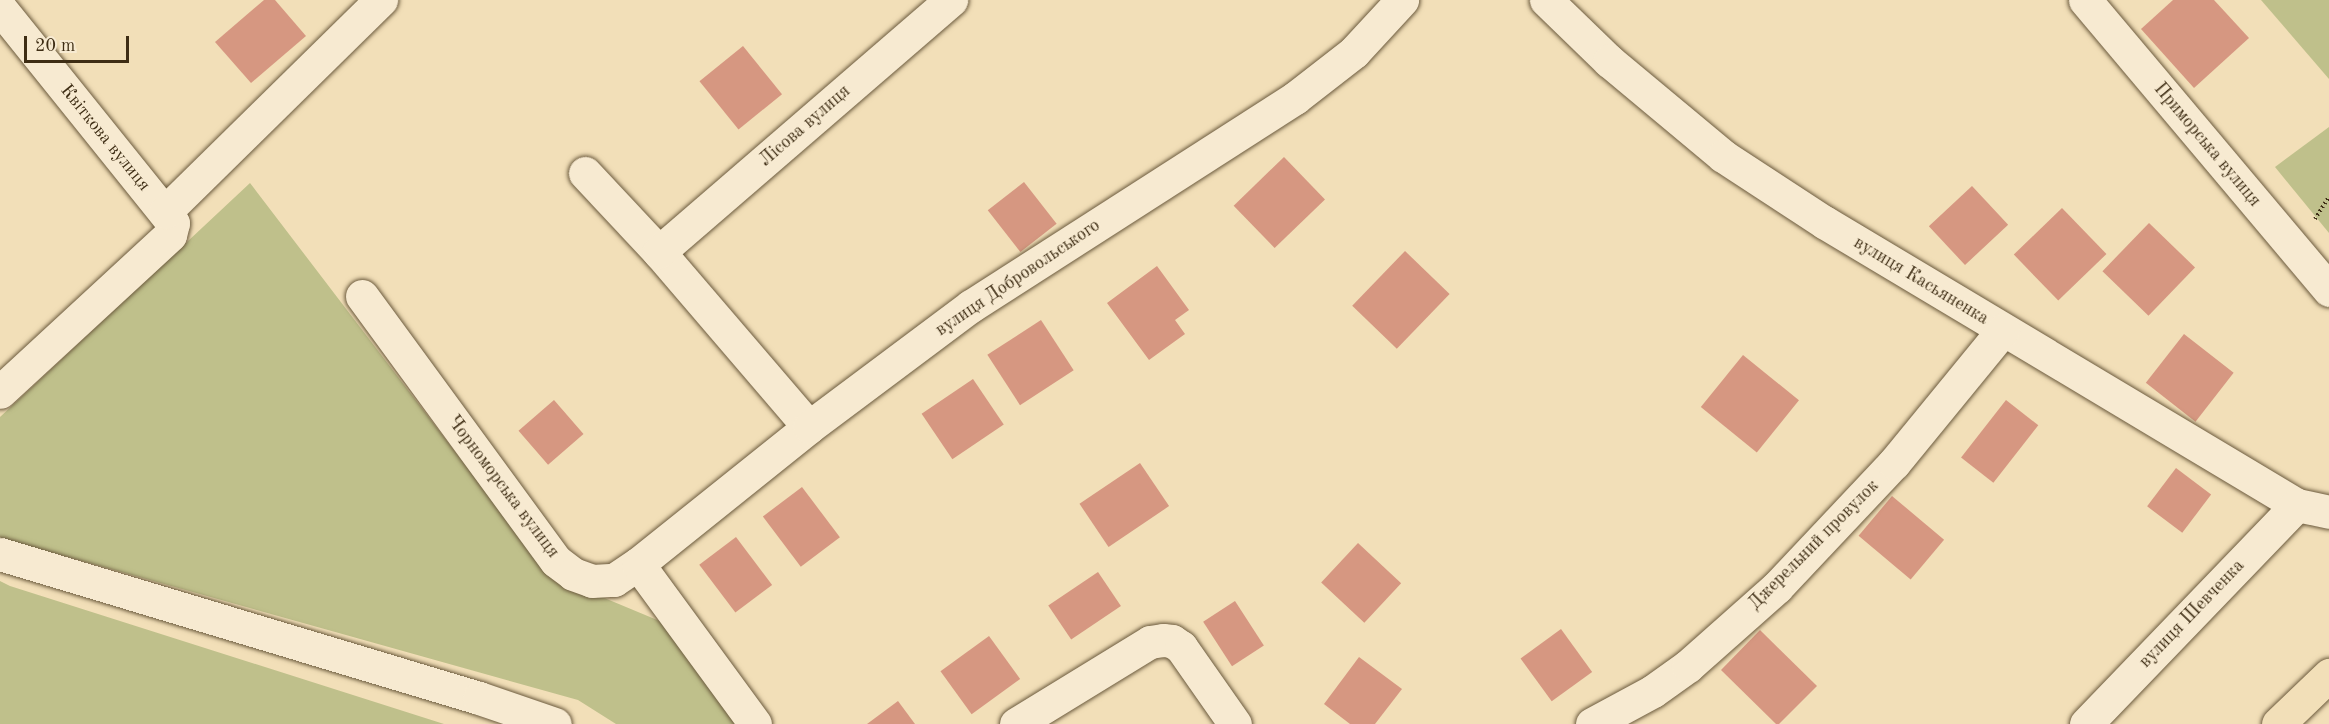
<!DOCTYPE html>
<html>
<head>
<meta charset="utf-8">
<style>
	body { margin:0 }
	#map { position:relative; width:2329px; height:724px; overflow:hidden; background:#f2dfb8; font-family:"Old Standard TT",serif }
	div>[style] { position:absolute }
	.green>* { inset:0; background:#bfc08b }
	.building>* { inset:0; background:#d69781; transform-origin:0 0 }
	.path>* { height:4px; margin-top:-2px; transform-origin:0; background:repeating-linear-gradient(90deg,#3e2d14 0 1.5px,transparent 0 4.5px) }
	.roads { filter:drop-shadow(0 0 2px #6b5a3d) drop-shadow(0 0 2px #6b5a3d) }
	.minor>* { height:33px; margin:-16.5px; padding:0 16.5px; transform-origin:16.5px; border-radius:16.5px; background:#f7ead1 }
	.highway>* { height:33px; margin:-16.5px; padding:0 16.5px; transform-origin:16.5px; border-radius:16.5px; background:#f2dfb8 }
	span { translate:-50% -50%; white-space:nowrap; text-align:center; line-height:1.15; -webkit-text-stroke:6px #f7ead1; paint-order:stroke }
	.street-label { font-size:18px; color:#3e2d14 }
	.scale { position:absolute; left:24px; top:36px; width:105px; height:27px; box-sizing:border-box; border:3px solid #3e2d14; border-top:0; padding-left:8px; font-size:18px; line-height:21px; white-space:nowrap; color:#3e2d14; -webkit-text-stroke:4px #f7ead1; paint-order:stroke }
</style>
</head>
<body>
<div id="map">
	<div class="green">
		<i style="clip-path:polygon(2261px 0,2329px 0,2329px 79px)"></i>
		<i style="clip-path:polygon(2329px 127px,2329px 233px,2275px 167px)"></i>
		<i style="clip-path:polygon(250px 183px,553px 580px,590px 592px,674px 627px,736px 724px,616px 724px,578px 700px,0 538px,0 417px)"></i>
		<i style="clip-path:polygon(0 581px,10px 586px,444px 724px,0 724px)"></i>
	</div>
	<div class="building">
		<i style="clip-path:polygon(264px 0,275px 0,306px 36px,251px 83px,215px 42px)"></i>
		<i style="clip-path:polygon(2173px 0,2214px 0,2249px 38px,2194px 88px,2141px 29px)"></i>
		<i style="left:743px;top:46px;width:62px;height:56px;rotate:51deg"></i>
		<i style="left:1284px;top:157px;width:59px;height:70px;rotate:46deg"></i>
		<i style="left:1024px;top:182px;width:53px;height:46px;rotate:52deg"></i>
		<i style="left:1972px;top:186px;width:53px;height:59px;rotate:47deg"></i>
		<i style="left:2062px;top:208px;width:64px;height:67px;rotate:46deg"></i>
		<i style="left:2149px;top:223px;width:64px;height:67px;rotate:44deg"></i>
		<i style="left:1405px;top:251px;width:62px;height:76px;rotate:44deg"></i>
		<i style="clip-path:polygon(1157px 266px,1189px 310px,1175px 320px,1185px 334px,1149px 360px,1107px 303px)"></i>
		<i style="left:1041px;top:320px;width:60px;height:64px;rotate:57deg"></i>
		<i style="left:2184px;top:334px;width:63px;height:62px;rotate:38deg"></i>
		<i style="left:1743px;top:355px;width:72px;height:67px;rotate:39deg"></i>
		<i style="left:973px;top:379px;width:55px;height:62px;rotate:56deg"></i>
		<i style="left:554px;top:400px;width:45px;height:47px;rotate:49deg"></i>
		<i style="left:2006px;top:400px;width:41px;height:73px;rotate:38deg"></i>
		<i style="left:1140px;top:463px;width:52px;height:73px;rotate:56deg"></i>
		<i style="left:2176px;top:468px;width:44px;height:48px;rotate:37deg"></i>
		<i style="left:802px;top:487px;width:63px;height:49px;rotate:53deg"></i>
		<i style="left:1892px;top:496px;width:68px;height:52px;rotate:40deg"></i>
		<i style="left:736px;top:537px;width:60px;height:46px;rotate:53deg"></i>
		<i style="left:1358px;top:543px;width:59px;height:54px;rotate:43deg"></i>
		<i style="left:1098px;top:572px;width:41px;height:60px;rotate:56deg"></i>
		<i style="left:1235px;top:601px;width:53px;height:38px;rotate:57deg"></i>
		<i style="left:1561px;top:629px;width:53px;height:50px;rotate:54deg"></i>
		<i style="clip-path:polygon(1760px 630px,1817px 686px,1779px 724px,1776px 724px,1721px 670px)"></i>
		<i style="left:989px;top:636px;width:53px;height:60px;rotate:54deg"></i>
		<i style="clip-path:polygon(1359px 657px,1402px 689px,1375px 724px,1350px 724px,1324px 704px)"></i>
		<i style="clip-path:polygon(898px 701px,915px 724px,867px 724px)"></i>
	</div>
	<div class="path">
		<i style="left:2315px;top:219px;width:26px;rotate:-58deg"></i>
	</div>
	<div class="roads">
		<div class="minor">
			<i style="left:1546px;top:0;width:88px;rotate:44.1deg"></i>
			<i style="left:1609px;top:61px;width:148px;rotate:39.8deg"></i>
			<i style="left:1723px;top:156px;width:121px;rotate:33.2deg"></i>
			<i style="left:1824px;top:222px;width:551px;rotate:30.89deg"></i>
			<i style="left:2297px;top:505px;width:33px;rotate:12deg"></i>
			<i style="left:2085px;top:0;width:379px;rotate:49.9deg"></i>
			<i style="left:0;top:8px;width:276px;rotate:51.2deg"></i>
			<i style="left:173px;top:223px;width:12px;rotate:104deg"></i>
			<i style="left:170px;top:235px;width:231px;rotate:137.3deg"></i>
			<i style="left:585px;top:173px;width:108px;rotate:46.9deg"></i>
			<i style="left:659px;top:252px;width:230px;rotate:49.4deg"></i>
			<i style="left:165px;top:212px;width:303px;rotate:-44.5deg"></i>
			<i style="left:659px;top:252px;width:386px;rotate:-40.8deg"></i>
			<i style="left:362px;top:296px;width:328px;rotate:53.8deg"></i>
			<i style="left:556px;top:561px;width:21px;rotate:37deg"></i>
			<i style="left:573px;top:574px;width:20px;rotate:20deg"></i>
			<i style="left:592px;top:581px;width:22px;rotate:-3deg"></i>
			<i style="left:614px;top:580px;width:29px;rotate:-34deg"></i>
			<i style="left:638px;top:564px;width:198px;rotate:53.8deg"></i>
			<i style="left:0;top:554px;width:500px;rotate:16.73deg"></i>
			<i style="left:479px;top:698px;width:80px;rotate:18.9deg"></i>
			<i style="left:638px;top:564px;width:219px;rotate:-38.7deg"></i>
			<i style="left:809px;top:427px;width:202px;rotate:-36.8deg"></i>
			<i style="left:971px;top:306px;width:385px;rotate:-32.7deg"></i>
			<i style="left:1295px;top:98px;width:75px;rotate:-37.9deg"></i>
			<i style="left:1354px;top:52px;width:71px;rotate:-47.3deg"></i>
			<i style="left:1016px;top:724px;width:157px;rotate:-31.5deg"></i>
			<i style="left:1150px;top:642px;width:13px;rotate:-9deg"></i>
			<i style="left:1163px;top:640px;width:9px;rotate:6deg"></i>
			<i style="left:1172px;top:641px;width:11px;rotate:34deg"></i>
			<i style="left:1181px;top:647px;width:94px;rotate:55deg"></i>
			<i style="left:1592px;top:724px;width:69px;rotate:-28.4deg"></i>
			<i style="left:1653px;top:691px;width:43px;rotate:-35.5deg"></i>
			<i style="left:1688px;top:666px;width:119px;rotate:-41.6deg"></i>
			<i style="left:1777px;top:587px;width:170px;rotate:-46.7deg"></i>
			<i style="left:1894px;top:463px;width:172px;rotate:-50.7deg"></i>
			<i style="left:2086px;top:724px;width:304px;rotate:-46.1deg"></i>
		</div>
		<div class="highway">
			<i style="left:2278px;top:724px;width:71px;rotate:-43.9deg"></i>
		</div>
	</div>
	<div class="street-label">
		<span style="left:805px;top:126px;rotate:-41deg">Лісова вулиця</span>
		<span style="left:105px;top:138px;rotate:51deg">Квіткова вулиця</span>
		<span style="left:2207px;top:145px;rotate:50deg">Приморська вулиця</span>
		<span style="left:1018px;top:278px;rotate:-34deg">вулиця Добровольського</span>
		<span style="left:1921px;top:281px;rotate:31deg">вулиця Касьяненка</span>
		<span style="left:503px;top:487px;rotate:53deg">Чорноморська вулиця</span>
		<span style="left:1814px;top:545px;rotate:-45deg">Джерельний провулок</span>
		<span style="left:2192px;top:614px;rotate:-46deg">вулиця Шевченка</span>
	</div>
	<div class="scale">20 m</div>
</div>
</body>
</html>
